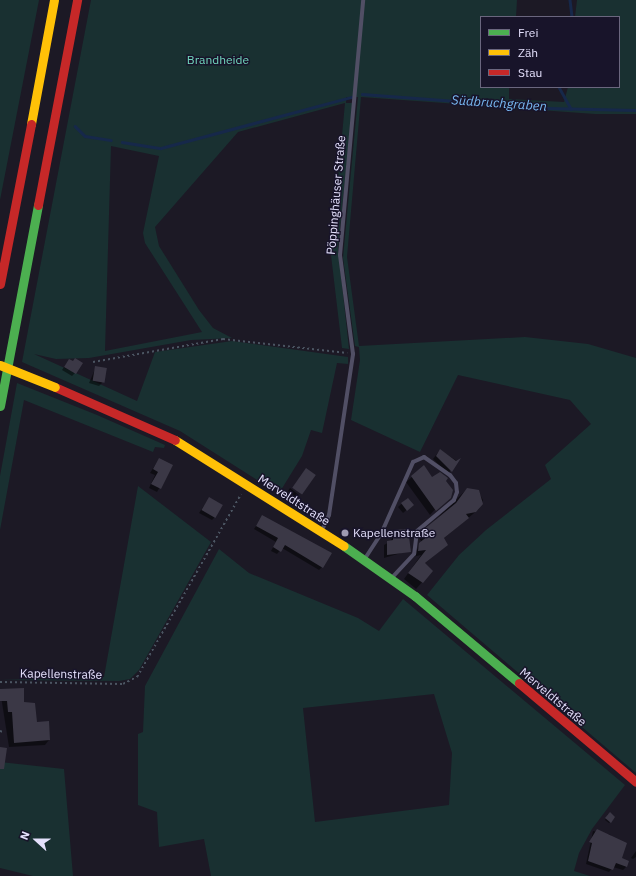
<!DOCTYPE html>
<html>
<head>
<meta charset="utf-8">
<style>
	body { margin:0 }
	#map { position:relative; width:636px; height:876px; overflow:hidden; background:#1c1925; font-family:"IBM Plex Sans",sans-serif }
	div>[style] { position:absolute }
	.green>* { inset:0; background:#193031 }
	.shadow>* { inset:0; background:#0007 }
	.stream>* { height:2.5px; margin:-1.25px; padding:0 1.25px; transform-origin:1.25px; border-radius:1.25px; background:#16284a }
	.building>* { inset:0; background:#3b3846; transform-origin:0 0 }
	.path>* { height:1.5px; margin-top:-0.75px; transform-origin:0; background:repeating-linear-gradient(90deg,#4b5562 0 2px,transparent 0 5px) }
	.lane>* { height:4px; margin:-2px; padding:0 2px; transform-origin:2px; border-radius:2px; background:#514f65 }
	.fast>* { height:9px; margin:-4.5px; padding:0 4.5px; transform-origin:4.5px; border-radius:4.5px; background:#4caf50 }
	.slow>* { height:9px; margin:-4.5px; padding:0 4.5px; transform-origin:4.5px; border-radius:4.5px; background:#ffc107 }
	.jam>* { height:9px; margin:-4.5px; padding:0 4.5px; transform-origin:4.5px; border-radius:4.5px; background:#c62828 }
	.slow-bridge>* { height:9px; margin:-4.5px; padding:0 4.5px; transform-origin:4.5px; border-radius:4.5px; background:#ffc107 }
	.dots>* { width:11px; height:11px; translate:-50% -50%; box-sizing:border-box; border:2px solid #18142a; border-radius:50% }
	span { translate:-50% -50%; white-space:nowrap; text-align:center; line-height:1.15; -webkit-text-stroke:3px #18142a; paint-order:stroke }
	.park-label { font-size:12px; color:#71d7be }
	.street-label { font-size:12px; color:#e4e0fc }
	.poi-label { font-size:12px; color:#e4e0fc }
	.left { translate:0 -50%; text-align:left }
	.water-label { font-size:13px; color:#78b9f2; font-style:italic }
	.legend { position:absolute; left:480px; top:16px; width:140px; height:72px; box-sizing:border-box; background:#18142a; border:1px solid #6a667e; margin:0; padding:5px 7px; list-style:none; font-size:12px; color:#e4e0fc }
	.legend li { display:flex; align-items:center; gap:8px; height:20px }
	.legend b { width:20px; border:1px solid #6a667e }
	.north { position:absolute; left:16px; top:820px; width:40px; height:40px; -webkit-text-stroke:3px #18142a; paint-order:stroke; rotate:291deg; font-size:11px; font-weight:700; line-height:16px; text-align:center; color:#e4e0fc }
	.north::after { content:''; display:block; margin:auto; width:14px; height:18px; background:#e4e0fc; clip-path:polygon(50% 0,100% 100%,50% 72%,0 100%) }
</style>
</head>
<body>
<div id="map">
	<div class="green">
		<i style="clip-path:polygon(0 0,39px 0,0 200px)"></i>
		<i style="clip-path:polygon(evenodd,91px 0,517px 0,516px 17px,481px 17px,481px 87px,509px 87px,509px 99px,564px 102px,568px 87px,619px 87px,619px 17px,575px 17px,577px 0,636px 0,636px 114px,595px 114px,361px 97px,347px 257px,359px 346px,525px 337px,588px 344px,636px 358px,636px 773px,427px 595px,459px 555px,486px 530px,551px 479px,545px 465px,591px 424px,570px 400px,458px 375px,420px 452px,351px 420px,360px 360px,359px 347px,355px 346px,343px 258px,358px 97px,346px 97px,346px 103px,353px 103px,338px 248px,349px 349px,342px 348px,331px 255px,345px 103px,238px 132px,155px 227px,159px 246px,199px 310px,213px 328px,232px 338px,191px 340px,89px 358px,56px 359px,34px 354px,137px 401px,155px 352px,232px 341px,348px 357px,348px 364px,337px 363px,322px 433px,311px 430px,302px 456px,281px 490px,276px 487px,273px 490px,180px 431px,22px 362px,91px 0,111px 146px,159px 156px,143px 233px,145px 243px,202px 332px,105px 351px,111px 146px)"></i>
		<i style="clip-path:polygon(17px 383px,97px 415px,165px 445px,164px 448px,155px 447px,153px 452px,24px 400px,0 530px,0 476px)"></i>
		<i style="clip-path:polygon(138px 486px,211px 542px,139px 670px,130px 679px,119px 681px,0 680px,104px 677px)"></i>
		<i style="clip-path:polygon(evenodd,219px 549px,249px 573px,358px 618px,379px 631px,403px 599px,625px 785px,592px 829px,579px 853px,574px 871px,590px 876px,211px 876px,204px 839px,159px 847px,157px 812px,138px 805px,138px 734px,143px 732px,145px 686px,219px 549px,434px 694px,452px 753px,449px 805px,315px 822px,303px 708px,434px 694px)"></i>
		<i style="clip-path:polygon(0 762px,64px 769px,73px 876px,33px 876px,0 868px)"></i>
	</div>
	<div class="shadow">
		<i style="clip-path:polygon(69px 360px,75px 373px,72px 376px,62px 370px)"></i>
		<i style="clip-path:polygon(96px 367px,102px 383px,99px 386px,89px 383px)"></i>
		<i style="clip-path:polygon(440px 450px,457px 461px,448px 474px,433px 459px)"></i>
		<i style="clip-path:polygon(159px 459px,172px 466px,157px 492px,149px 488px,155px 475px,150px 473px)"></i>
		<i style="clip-path:polygon(424px 467px,432px 479px,452px 491px,430px 515px,406px 482px)"></i>
		<i style="clip-path:polygon(290px 488px,299px 495px,296px 497px,288px 491px)"></i>
		<i style="clip-path:polygon(467px 489px,478px 491px,483px 500px,479px 509px,443px 539px,447px 545px,424px 564px,432px 571px,416px 589px,404px 579px,421px 555px,412px 557px,422px 542px,418px 537px)"></i>
		<i style="clip-path:polygon(209px 498px,215px 517px,212px 520px,199px 513px)"></i>
		<i style="clip-path:polygon(407px 499px,409px 508px,403px 513px,398px 507px)"></i>
		<i style="clip-path:polygon(263px 516px,322px 567px,319px 570px,282px 548px,277px 554px,271px 551px,276px 542px,254px 529px)"></i>
		<i style="clip-path:polygon(394px 531px,408px 551px,384px 558px,384px 545px,391px 541px)"></i>
		<i style="clip-path:polygon(0 690px,49px 740px,45px 745px,9px 747px)"></i>
		<i style="clip-path:polygon(608px 814px,610px 822px,609px 823px,605px 820px)"></i>
		<i style="clip-path:polygon(593px 831px,611px 835px,610px 839px,626px 867px,623px 870px,613px 867px,609px 872px,586px 864px)"></i>
		<i style="clip-path:polygon(636px 851px,636px 857px,633px 859px,631px 858px)"></i>
	</div>
	<div class="stream">
		<i style="left:570px;top:0;width:17px;rotate:83deg"></i>
		<i style="left:559px;top:87px;width:25px;rotate:61deg"></i>
		<i style="left:362px;top:94px;width:186px;rotate:4.3deg"></i>
		<i style="left:547px;top:108px;width:89px;rotate:1.3deg"></i>
		<i style="left:75px;top:126px;width:14px;rotate:45deg"></i>
		<i style="left:85px;top:136px;width:26px;rotate:9deg"></i>
		<i style="left:122px;top:142px;width:39px;rotate:9deg"></i>
		<i style="left:161px;top:148px;width:197px;rotate:-15deg"></i>
	</div>
	<div class="building">
		<i style="clip-path:polygon(75px 358px,83px 363px,76px 374px,64px 367px,69px 359px,73px 361px)"></i>
		<i style="left:95px;top:366px;width:12px;height:15px;rotate:9deg"></i>
		<i style="clip-path:polygon(440px 449px,456px 461px,461px 458px,452px 472px,436px 456px)"></i>
		<i style="clip-path:polygon(159px 458px,173px 465px,161px 489px,151px 484px,158px 472px,153px 469px)"></i>
		<i style="clip-path:polygon(424px 465px,432px 477px,440px 472px,448px 478px,446px 481px,453px 490px,451px 498px,436px 511px,411px 476px)"></i>
		<i style="left:306px;top:468px;width:12px;height:24px;rotate:35deg"></i>
		<i style="clip-path:polygon(467px 488px,479px 490px,483px 504px,476px 512px,466px 514px,469px 518px,444px 538px,448px 545px,425px 563px,433px 571px,423px 583px,408px 573px,426px 550px,418px 551px,419px 543px,428px 536px,423px 530px,456px 503px)"></i>
		<i style="left:209px;top:497px;width:16px;height:15px;rotate:30deg"></i>
		<i style="clip-path:polygon(408px 498px,414px 505px,407px 511px,401px 503px)"></i>
		<i style="clip-path:polygon(262px 515px,332px 553px,323px 568px,285px 545px,281px 552px,273px 547px,278px 538px,256px 526px)"></i>
		<i style="clip-path:polygon(408px 529px,411px 552px,387px 555px,387px 541px,393px 540px,393px 530px)"></i>
		<i style="clip-path:polygon(24px 688px,24px 702px,35px 703px,37px 722px,49px 721px,50px 740px,14px 743px,12px 712px,8px 712px,7px 701px,0 701px,0 689px)"></i>
		<i style="clip-path:polygon(0 747px,7px 748px,4px 769px,0 769px)"></i>
		<i style="clip-path:polygon(610px 812px,615px 817px,611px 823px,605px 818px)"></i>
		<i style="clip-path:polygon(597px 829px,627px 843px,622px 858px,629px 861px,627px 867px,616px 863px,613px 870px,588px 861px,592px 843px,589px 842px)"></i>
	</div>
	<div class="path">
		<i style="left:93px;top:362px;width:132px;rotate:-10deg"></i>
		<i style="left:223px;top:339px;width:125px;rotate:6.4deg"></i>
		<i style="left:0;top:682px;width:123px;rotate:0.9deg"></i>
		<i style="left:123px;top:684px;width:16px;rotate:-27deg"></i>
		<i style="left:137px;top:677px;width:210px;rotate:-60.4deg"></i>
		<i style="left:0;top:731px;width:3px;rotate:18deg"></i>
	</div>
	<div class="lane">
		<i style="left:322px;top:530px;width:17px;rotate:-65deg"></i>
		<i style="left:329px;top:515px;width:163px;rotate:-81.5deg"></i>
		<i style="left:353px;top:354px;width:100px;rotate:-97.5deg"></i>
		<i style="left:340px;top:255px;width:256px;rotate:-84.8deg"></i>
		<i style="left:364px;top:560px;width:31px;rotate:-57deg"></i>
		<i style="left:381px;top:534px;width:79px;rotate:-66deg"></i>
		<i style="left:413px;top:462px;width:12px;rotate:-24deg"></i>
		<i style="left:424px;top:457px;width:32px;rotate:35deg"></i>
		<i style="left:450px;top:475px;width:10px;rotate:53deg"></i>
		<i style="left:456px;top:483px;width:9px;rotate:84deg"></i>
		<i style="left:457px;top:492px;width:9px;rotate:111deg"></i>
		<i style="left:454px;top:500px;width:48px;rotate:140deg"></i>
		<i style="left:417px;top:531px;width:23px;rotate:97deg"></i>
		<i style="left:414px;top:554px;width:34px;rotate:133deg"></i>
	</div>
	<div class="fast">
		<i style="left:0;top:406px;width:205px;rotate:-79.3deg"></i>
		<i style="left:344px;top:546px;width:87px;rotate:35.2deg"></i>
		<i style="left:415px;top:596px;width:136px;rotate:39.9deg"></i>
	</div>
	<div class="slow">
		<i style="left:31px;top:124px;width:126px;rotate:-79.5deg"></i>
		<i style="left:175px;top:440px;width:199px;rotate:32.1deg"></i>
	</div>
	<div class="jam">
		<i style="left:38px;top:205px;width:209px;rotate:-79.2deg"></i>
		<i style="left:0;top:284px;width:163px;rotate:-79deg"></i>
		<i style="left:55px;top:387px;width:131px;rotate:23.8deg"></i>
		<i style="left:519px;top:683px;width:153px;rotate:40.2deg"></i>
	</div>
	<div class="slow-bridge">
		<i style="left:0;top:365px;width:59px;rotate:21.8deg"></i>
	</div>
	<div class="dots">
		<i style="left:345px;top:533px;background:#9e9ab1"></i>
	</div>
	<div class="park-label">
		<span style="left:218px;top:60px">Brandheide</span>
	</div>
	<div class="street-label">
		<span style="left:336px;top:195px;rotate:-85deg">Pöppinghäuser Straße</span>
		<span style="left:294px;top:500px;rotate:33deg">Merveldtstraße</span>
		<span style="left:61px;top:674px;rotate:1deg">Kapellenstraße</span>
		<span style="left:553px;top:697px;rotate:40deg">Merveldtstraße</span>
	</div>
	<div class="poi-label">
		<span class="left" style="left:353px;top:533px">Kapellenstraße</span>
	</div>
	<div class="water-label">
		<span style="left:499px;top:104px;rotate:4deg">Südbruchgraben</span>
	</div>
	<ul class="legend">
	<li><b style="height:5px;background:#4caf50"></b>Frei</li>
	<li><b style="height:5px;background:#ffc107"></b>Zäh</li>
	<li><b style="height:5px;background:#c62828"></b>Stau</li>
	</ul>
	<div class="north">N</div>
</div>
</body>
</html>
